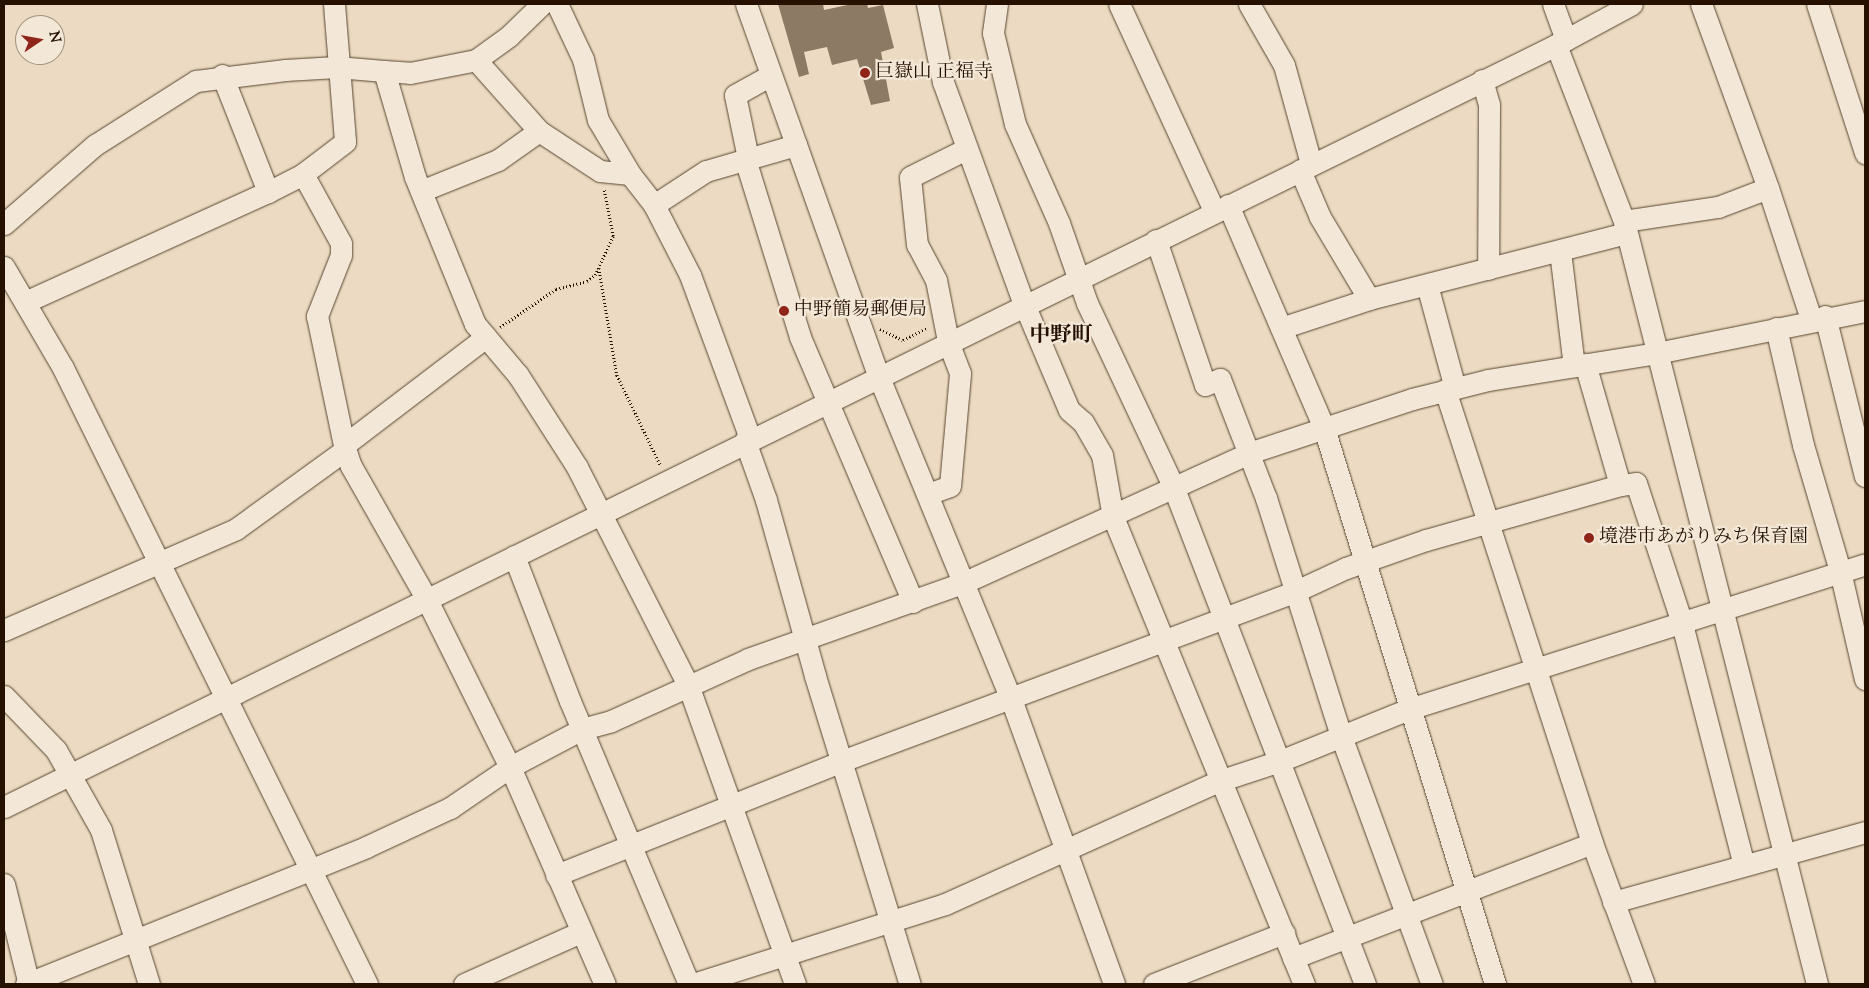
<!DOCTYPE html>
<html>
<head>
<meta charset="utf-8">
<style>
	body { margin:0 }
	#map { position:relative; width:1869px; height:988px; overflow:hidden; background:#ecdbc2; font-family:"Sorts Mill Goudy","Noto Serif JP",serif }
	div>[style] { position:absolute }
	.building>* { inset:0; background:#8d7a65 }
	.path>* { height:2.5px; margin-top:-1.25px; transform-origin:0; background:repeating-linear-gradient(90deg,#261100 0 1px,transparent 0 3.5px) }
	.roads { filter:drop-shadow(0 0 1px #584430) drop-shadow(0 0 1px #584430) }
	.minor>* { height:21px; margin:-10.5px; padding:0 10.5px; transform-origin:10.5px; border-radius:10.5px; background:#f3e8d7 }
	.dots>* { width:14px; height:14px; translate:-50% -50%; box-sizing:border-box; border:2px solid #f3e8d7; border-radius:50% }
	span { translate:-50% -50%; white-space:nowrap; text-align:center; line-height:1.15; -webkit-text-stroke:4.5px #f3e8d7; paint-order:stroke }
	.poi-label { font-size:19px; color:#261100 }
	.left { translate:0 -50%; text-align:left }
	.quarter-label { font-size:21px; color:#261100; font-weight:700 }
	.frame { position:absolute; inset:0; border:5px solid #261100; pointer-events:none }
	.north { position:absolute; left:15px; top:15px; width:50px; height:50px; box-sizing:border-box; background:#f3e8d7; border:1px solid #a19281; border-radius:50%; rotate:78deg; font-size:14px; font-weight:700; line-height:20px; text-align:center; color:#261100 }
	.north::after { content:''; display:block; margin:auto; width:18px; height:22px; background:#8f2418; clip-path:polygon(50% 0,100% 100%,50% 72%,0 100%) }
</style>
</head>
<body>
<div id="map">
	<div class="building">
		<i style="clip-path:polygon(778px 4px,823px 4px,824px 10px,852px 4px,867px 4px,868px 8px,883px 5px,894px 48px,881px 52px,890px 101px,871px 105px,857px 59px,832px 65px,827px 47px,804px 52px,809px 74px,799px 77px)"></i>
	</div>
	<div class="path">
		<i style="left:599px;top:268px;width:109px;rotate:80.5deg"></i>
		<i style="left:617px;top:375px;width:101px;rotate:64.2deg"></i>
		<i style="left:500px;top:327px;width:68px;rotate:-34.2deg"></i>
		<i style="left:556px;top:289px;width:32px;rotate:-14deg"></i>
		<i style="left:587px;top:281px;width:10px;rotate:-37deg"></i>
		<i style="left:595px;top:275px;width:43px;rotate:-65.2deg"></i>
		<i style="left:613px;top:236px;width:47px;rotate:-101.1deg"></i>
		<i style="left:880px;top:329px;width:25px;rotate:26deg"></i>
		<i style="left:903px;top:340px;width:27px;rotate:-27deg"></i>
	</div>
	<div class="roads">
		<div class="minor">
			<i style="left:334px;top:4px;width:138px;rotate:85.4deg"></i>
			<i style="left:345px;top:142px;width:53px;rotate:142.7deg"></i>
			<i style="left:303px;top:174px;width:79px;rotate:61.2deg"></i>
			<i style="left:341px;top:243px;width:12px;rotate:90deg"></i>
			<i style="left:341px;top:255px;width:66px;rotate:111.5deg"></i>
			<i style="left:317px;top:316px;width:132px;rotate:78.2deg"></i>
			<i style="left:557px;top:4px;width:61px;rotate:64.7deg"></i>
			<i style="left:583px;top:59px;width:63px;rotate:76.2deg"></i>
			<i style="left:598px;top:120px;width:63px;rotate:59.3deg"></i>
			<i style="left:746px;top:4px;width:394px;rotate:70.4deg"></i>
			<i style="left:878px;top:375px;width:350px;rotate:67.7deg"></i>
			<i style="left:1011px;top:699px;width:303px;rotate:70.1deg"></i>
			<i style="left:927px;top:4px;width:80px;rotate:78.4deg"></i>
			<i style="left:943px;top:82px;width:236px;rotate:70deg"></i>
			<i style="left:1024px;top:304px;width:115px;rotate:67deg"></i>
			<i style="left:1069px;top:410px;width:18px;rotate:41deg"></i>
			<i style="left:1083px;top:422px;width:38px;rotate:60deg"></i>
			<i style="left:1102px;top:455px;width:63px;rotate:79.9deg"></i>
			<i style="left:1113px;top:517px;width:505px;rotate:67.76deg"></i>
			<i style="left:997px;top:4px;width:29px;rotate:98deg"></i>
			<i style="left:993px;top:33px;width:94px;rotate:76.4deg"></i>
			<i style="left:1015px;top:124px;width:108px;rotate:66deg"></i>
			<i style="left:1059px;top:223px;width:85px;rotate:70.7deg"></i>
			<i style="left:1087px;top:303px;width:202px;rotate:64.8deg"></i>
			<i style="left:1173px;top:486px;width:534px;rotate:68.92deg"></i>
			<i style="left:1119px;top:4px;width:228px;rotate:65.3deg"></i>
			<i style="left:1249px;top:4px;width:70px;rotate:60.2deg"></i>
			<i style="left:1284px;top:65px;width:103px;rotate:74.7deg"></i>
			<i style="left:1553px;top:4px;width:38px;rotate:70deg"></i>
			<i style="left:1817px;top:4px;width:157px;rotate:72.1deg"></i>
			<i style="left:1556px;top:45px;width:189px;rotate:68.9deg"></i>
			<i style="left:1624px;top:221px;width:787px;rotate:75.8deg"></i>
			<i style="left:476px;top:60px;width:95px;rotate:48.4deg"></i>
			<i style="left:539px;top:131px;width:73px;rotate:33.3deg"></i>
			<i style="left:600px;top:171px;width:30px;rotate:6deg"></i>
			<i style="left:630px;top:174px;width:39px;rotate:52deg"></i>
			<i style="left:654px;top:205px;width:79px;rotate:62.8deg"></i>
			<i style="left:690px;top:275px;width:174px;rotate:69.8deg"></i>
			<i style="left:384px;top:71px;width:26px;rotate:4deg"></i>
			<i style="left:410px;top:73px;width:67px;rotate:-11.1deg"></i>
			<i style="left:476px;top:60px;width:41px;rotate:-36deg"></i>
			<i style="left:509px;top:36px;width:46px;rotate:-44.1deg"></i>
			<i style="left:222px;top:75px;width:126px;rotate:68.5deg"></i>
			<i style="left:268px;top:192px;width:39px;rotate:-27deg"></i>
			<i style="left:1482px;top:80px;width:25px;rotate:74deg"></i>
			<i style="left:1489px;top:104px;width:165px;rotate:90.3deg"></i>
			<i style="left:748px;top:158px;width:64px;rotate:-101.7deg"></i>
			<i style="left:735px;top:95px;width:41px;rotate:-29.1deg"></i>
			<i style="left:745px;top:159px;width:186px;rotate:72.8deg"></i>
			<i style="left:800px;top:337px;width:288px;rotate:66.9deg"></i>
			<i style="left:1768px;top:188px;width:138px;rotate:71.8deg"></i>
			<i style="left:421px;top:191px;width:83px;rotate:-21.9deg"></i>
			<i style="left:498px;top:160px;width:50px;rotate:-35.3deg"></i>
			<i style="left:654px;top:205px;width:62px;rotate:-33.2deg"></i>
			<i style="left:706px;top:171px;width:94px;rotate:-16.1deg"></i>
			<i style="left:1228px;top:205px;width:243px;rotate:66.7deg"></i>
			<i style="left:1324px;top:428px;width:582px;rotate:72.9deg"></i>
			<i style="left:1624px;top:221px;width:95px;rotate:-8.5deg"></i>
			<i style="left:1718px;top:207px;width:53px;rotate:-20.8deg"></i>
			<i style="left:1768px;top:188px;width:196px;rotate:-110deg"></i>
			<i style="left:4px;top:224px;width:121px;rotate:-41deg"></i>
			<i style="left:95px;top:145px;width:120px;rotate:-32.4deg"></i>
			<i style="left:196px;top:81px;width:90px;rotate:-7deg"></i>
			<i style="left:285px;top:70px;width:52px;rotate:-3.3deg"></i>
			<i style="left:337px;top:67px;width:47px;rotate:4.9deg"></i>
			<i style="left:384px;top:71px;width:110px;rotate:73.7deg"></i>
			<i style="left:415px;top:177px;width:159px;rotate:67.8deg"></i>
			<i style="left:475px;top:324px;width:67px;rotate:49.9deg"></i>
			<i style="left:518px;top:375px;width:109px;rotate:57.3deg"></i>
			<i style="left:577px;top:467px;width:245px;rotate:63deg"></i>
			<i style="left:688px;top:685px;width:318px;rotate:70.3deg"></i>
			<i style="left:1156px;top:240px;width:153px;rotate:71.3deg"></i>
			<i style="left:1205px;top:385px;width:16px;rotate:-22deg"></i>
			<i style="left:1220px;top:379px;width:128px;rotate:68.9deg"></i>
			<i style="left:1266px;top:498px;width:250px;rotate:72.5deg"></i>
			<i style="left:1341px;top:736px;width:264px;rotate:69.9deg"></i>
			<i style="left:1560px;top:251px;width:116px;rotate:83.1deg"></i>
			<i style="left:4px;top:267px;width:117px;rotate:59.7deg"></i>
			<i style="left:63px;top:368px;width:687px;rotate:63.73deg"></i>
			<i style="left:1427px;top:285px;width:107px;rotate:74.8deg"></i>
			<i style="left:1369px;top:299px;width:265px;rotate:-14.4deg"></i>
			<i style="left:25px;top:302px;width:267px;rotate:-24.4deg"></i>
			<i style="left:1825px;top:316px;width:165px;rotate:76deg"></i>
			<i style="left:1281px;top:328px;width:93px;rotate:-18.2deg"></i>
			<i style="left:1369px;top:299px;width:96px;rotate:-120.9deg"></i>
			<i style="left:1320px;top:217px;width:51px;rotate:-113.1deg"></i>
			<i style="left:1776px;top:328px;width:120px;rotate:77deg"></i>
			<i style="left:1803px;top:445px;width:131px;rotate:73.6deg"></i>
			<i style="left:1840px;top:571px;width:111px;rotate:77deg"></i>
			<i style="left:486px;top:337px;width:178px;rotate:142.7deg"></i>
			<i style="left:344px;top:445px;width:22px;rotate:72deg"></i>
			<i style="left:351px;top:466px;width:152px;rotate:60.4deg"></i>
			<i style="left:426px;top:598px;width:189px;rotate:63.6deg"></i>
			<i style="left:510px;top:767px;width:237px;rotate:66.4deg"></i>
			<i style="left:1445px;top:390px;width:476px;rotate:72deg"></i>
			<i style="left:1592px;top:843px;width:150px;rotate:69.8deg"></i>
			<i style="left:745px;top:441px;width:63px;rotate:70.4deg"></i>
			<i style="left:766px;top:500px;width:183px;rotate:74.4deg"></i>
			<i style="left:815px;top:676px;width:322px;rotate:72.9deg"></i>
			<i style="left:1620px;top:485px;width:16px;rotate:-7deg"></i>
			<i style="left:1636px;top:483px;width:144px;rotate:71.8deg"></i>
			<i style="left:1681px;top:620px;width:253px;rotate:75.6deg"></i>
			<i style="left:928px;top:494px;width:23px;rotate:-20deg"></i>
			<i style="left:950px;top:486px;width:113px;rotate:-84.9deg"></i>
			<i style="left:960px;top:373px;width:34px;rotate:-111deg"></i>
			<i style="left:948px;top:341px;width:62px;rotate:-101.1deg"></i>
			<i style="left:936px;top:280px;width:40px;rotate:-118deg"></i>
			<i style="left:917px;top:245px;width:68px;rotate:-95.9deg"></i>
			<i style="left:910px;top:177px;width:63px;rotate:-26.6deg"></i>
			<i style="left:514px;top:556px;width:155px;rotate:68.9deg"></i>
			<i style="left:570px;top:701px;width:307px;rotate:67.2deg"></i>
			<i style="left:4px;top:630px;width:253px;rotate:-23.5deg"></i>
			<i style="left:236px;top:529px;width:135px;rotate:-35.9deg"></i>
			<i style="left:4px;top:696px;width:75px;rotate:46.1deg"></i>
			<i style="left:56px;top:750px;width:92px;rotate:60.6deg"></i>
			<i style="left:101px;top:830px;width:161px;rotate:72.7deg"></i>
			<i style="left:4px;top:807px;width:1729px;rotate:-26.15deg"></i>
			<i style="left:1556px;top:45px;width:86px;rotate:-28.3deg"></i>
			<i style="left:556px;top:875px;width:308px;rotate:-21.7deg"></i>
			<i style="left:842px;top:761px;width:483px;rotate:-20.5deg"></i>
			<i style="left:1294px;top:592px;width:57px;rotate:-24.8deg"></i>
			<i style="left:1346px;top:568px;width:85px;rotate:-19.3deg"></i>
			<i style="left:1426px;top:540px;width:202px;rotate:-15.8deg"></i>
			<i style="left:1620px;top:485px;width:126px;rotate:-106.1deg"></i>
			<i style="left:4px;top:884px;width:103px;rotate:76deg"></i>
			<i style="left:1613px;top:902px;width:262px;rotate:-15.5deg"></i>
			<i style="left:1293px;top:958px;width:320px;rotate:-21deg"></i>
			<i style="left:26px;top:984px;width:367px;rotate:-21.9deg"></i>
			<i style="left:366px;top:847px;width:93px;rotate:-24.9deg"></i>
			<i style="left:450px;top:808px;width:73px;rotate:-34.3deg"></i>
			<i style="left:510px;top:767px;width:81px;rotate:-27.8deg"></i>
			<i style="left:582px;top:729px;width:30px;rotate:-15deg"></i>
			<i style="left:611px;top:721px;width:150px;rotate:-24.3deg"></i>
			<i style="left:748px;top:659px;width:230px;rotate:-19.5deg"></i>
			<i style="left:965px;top:582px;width:312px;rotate:-24.4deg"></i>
			<i style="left:1249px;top:453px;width:172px;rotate:-18.3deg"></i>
			<i style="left:1412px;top:399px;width:78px;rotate:-14deg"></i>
			<i style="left:1488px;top:380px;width:171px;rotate:-9.1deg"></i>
			<i style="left:1657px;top:353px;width:212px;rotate:-11.4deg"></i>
			<i style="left:464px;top:984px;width:128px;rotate:-24deg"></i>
			<i style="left:693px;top:984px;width:264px;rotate:-17.6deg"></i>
			<i style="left:945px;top:904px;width:300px;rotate:-24.2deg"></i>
			<i style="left:1219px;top:781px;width:64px;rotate:-18.2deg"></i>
			<i style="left:1280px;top:761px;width:139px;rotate:-22deg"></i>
			<i style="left:1409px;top:709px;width:478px;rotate:-17.6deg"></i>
			<i style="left:1154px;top:984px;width:140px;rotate:-21.4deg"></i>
		</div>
	</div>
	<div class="dots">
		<i style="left:865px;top:73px;background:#8f2418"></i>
		<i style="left:784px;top:311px;background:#8f2418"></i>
		<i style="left:1589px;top:538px;background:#8f2418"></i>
	</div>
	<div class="poi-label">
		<span class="left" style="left:875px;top:73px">巨嶽山 正福寺</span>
		<span class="left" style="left:794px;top:311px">中野簡易郵便局</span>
		<span class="left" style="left:1599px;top:538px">境港市あがりみち保育園</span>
	</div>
	<div class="quarter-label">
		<span style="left:1061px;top:336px">中野町</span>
	</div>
	<div class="frame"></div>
	<div class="north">N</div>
</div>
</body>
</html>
